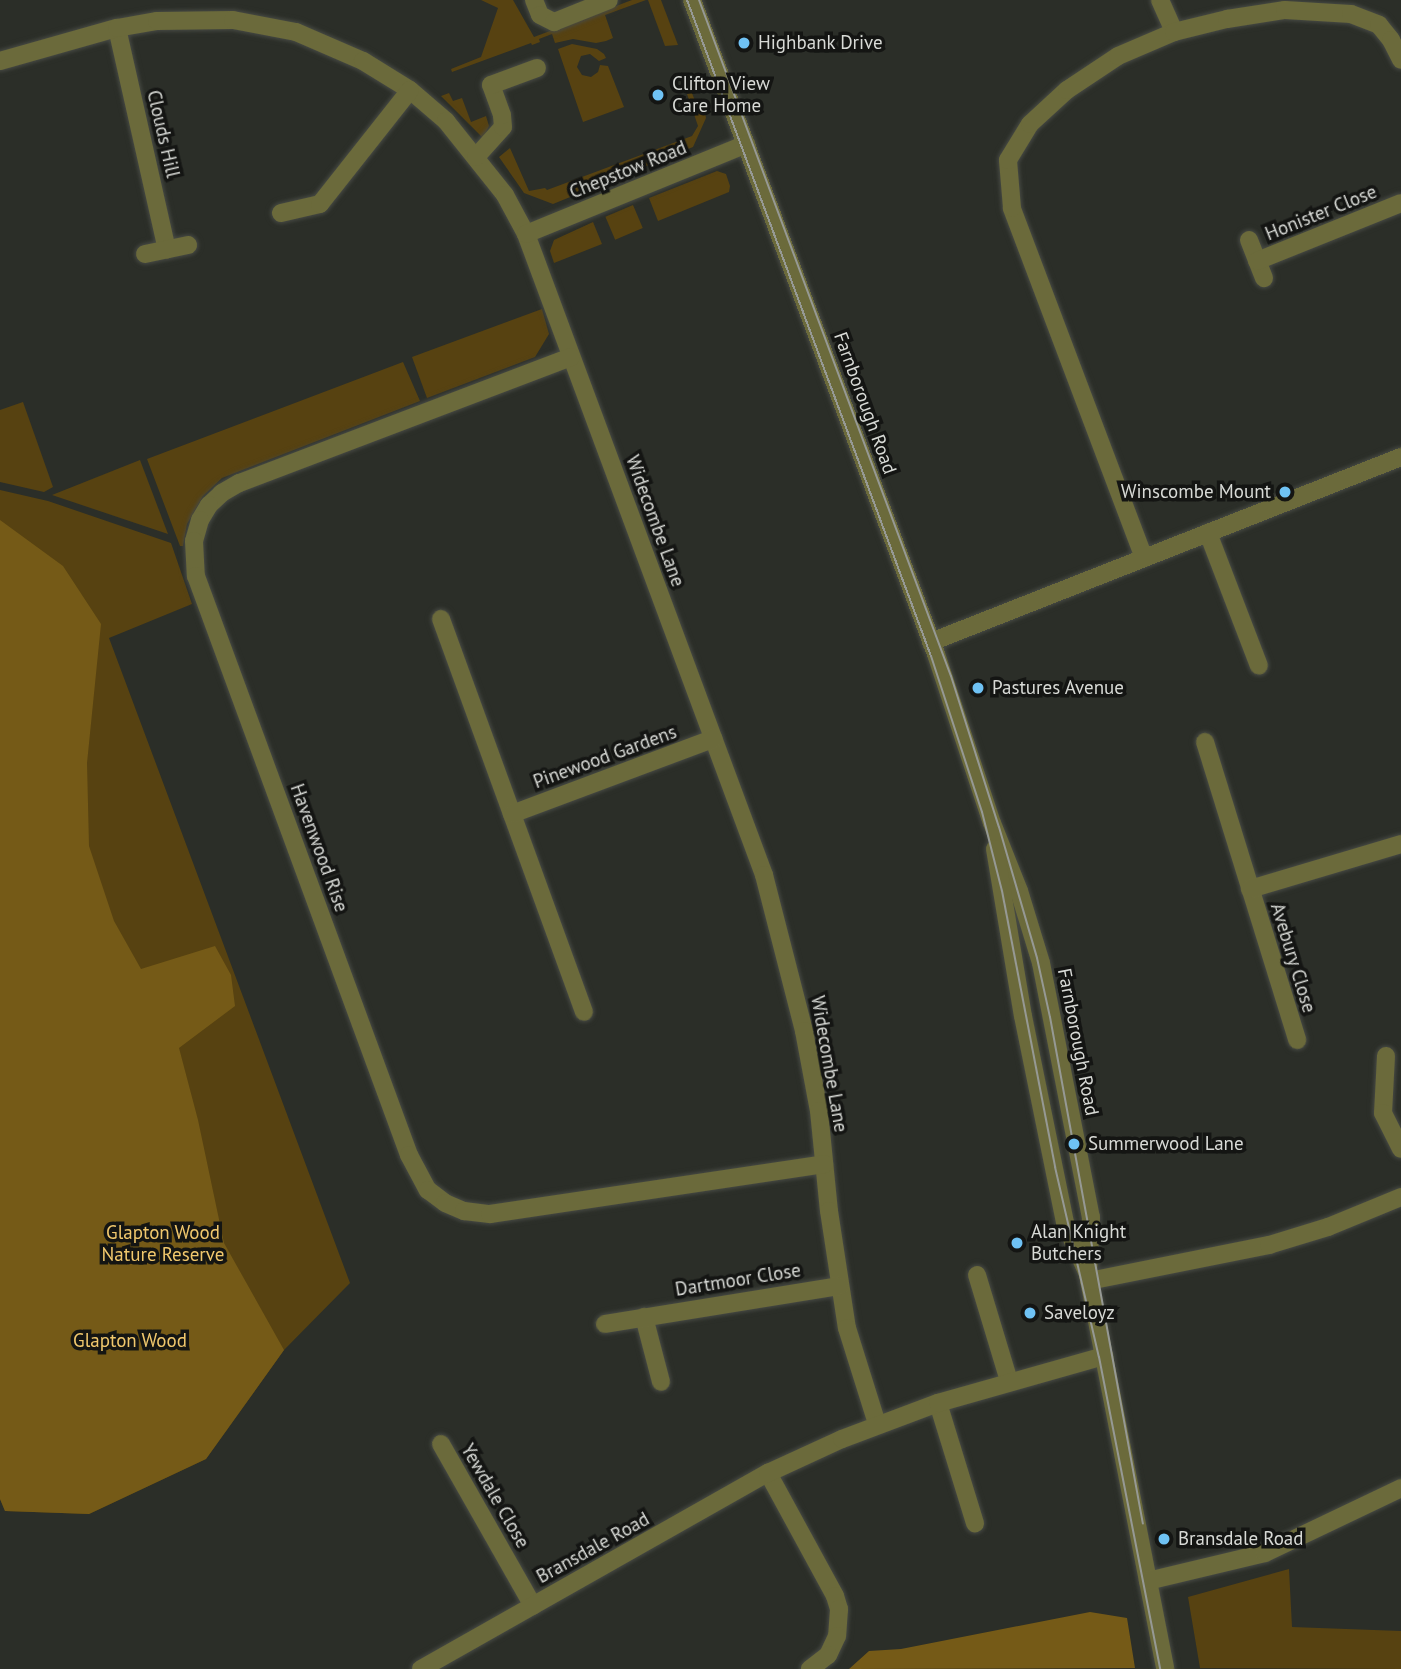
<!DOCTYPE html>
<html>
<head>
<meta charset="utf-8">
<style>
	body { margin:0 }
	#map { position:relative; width:1401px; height:1669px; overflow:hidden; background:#2b2e28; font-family:"PT Sans",sans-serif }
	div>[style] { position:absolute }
	.green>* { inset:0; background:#574211; transform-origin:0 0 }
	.forest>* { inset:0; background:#755a17 }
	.roads { filter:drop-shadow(0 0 2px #474a44) drop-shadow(0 0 2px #474a44) }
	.minor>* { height:18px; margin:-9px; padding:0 9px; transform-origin:9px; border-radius:9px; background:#6b6a3b }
	.tram>* { height:2px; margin:-1px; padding:0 1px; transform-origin:1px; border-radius:1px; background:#969994 }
	.dots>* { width:19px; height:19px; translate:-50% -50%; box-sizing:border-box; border:4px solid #141513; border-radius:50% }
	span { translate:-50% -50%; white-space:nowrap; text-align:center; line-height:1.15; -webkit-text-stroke:7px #141513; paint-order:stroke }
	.poi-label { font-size:19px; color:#d8dad6 }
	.left { translate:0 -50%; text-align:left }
	.right { translate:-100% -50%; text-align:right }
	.street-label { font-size:19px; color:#d8dad6 }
	.park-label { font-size:19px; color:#f1c86d }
</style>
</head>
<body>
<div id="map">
	<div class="green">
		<i style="clip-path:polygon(481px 0,513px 0,534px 37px,632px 0,646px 0,605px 15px,613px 38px,606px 41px,596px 43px,573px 39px,555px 43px,552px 34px,539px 39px,540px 42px,532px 45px,531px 43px,452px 72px,451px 69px,481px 57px,498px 8px)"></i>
		<i style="clip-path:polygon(648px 0,661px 0,678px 45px,665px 46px)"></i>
		<i style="clip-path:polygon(572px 44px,597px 49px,604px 54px,606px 58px,599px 61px,590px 54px,581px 56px,577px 67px,582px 75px,591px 77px,598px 72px,600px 65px,608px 66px,624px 107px,583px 122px,558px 49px)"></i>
		<i style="clip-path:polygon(449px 93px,453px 101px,462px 98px,471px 122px,486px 116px,489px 126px,483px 138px,441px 96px)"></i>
		<i style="clip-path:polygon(692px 93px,700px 114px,705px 113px,706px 118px,693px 147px,553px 204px,524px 193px,499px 157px,510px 148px,529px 191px,545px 188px,547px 190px,692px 136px,698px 126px,687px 94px)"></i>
		<i style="clip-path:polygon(717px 171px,726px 174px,730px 186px,729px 192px,658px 221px,649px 198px)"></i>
		<i style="left:633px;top:205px;width:25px;height:30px;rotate:67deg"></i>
		<i style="clip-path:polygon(593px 222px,602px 244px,554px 263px,550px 251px,554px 240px)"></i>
		<i style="clip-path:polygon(542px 309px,549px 334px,535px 357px,427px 398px,412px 357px)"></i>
		<i style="clip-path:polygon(403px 362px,420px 401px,222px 478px,203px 496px,187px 524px,183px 546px,180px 546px,147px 459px)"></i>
		<i style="clip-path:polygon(23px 402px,53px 487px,44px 492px,0 482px,0 410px)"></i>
		<i style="clip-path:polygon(140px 460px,168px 534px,52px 495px)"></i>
		<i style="clip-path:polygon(0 490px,48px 501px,171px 543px,192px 604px,109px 638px,350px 1283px,284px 1350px,206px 1459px,89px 1514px,5px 1511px,0 1499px)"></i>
		<i style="clip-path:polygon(1289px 1569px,1292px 1627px,1401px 1631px,1401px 1669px,1200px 1668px,1188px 1597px)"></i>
	</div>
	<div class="forest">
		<i style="clip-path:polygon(0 520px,63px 566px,101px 624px,87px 763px,89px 846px,114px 921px,141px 969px,215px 946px,231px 975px,235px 1006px,179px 1048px,198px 1120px,224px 1243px,284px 1350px,206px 1459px,89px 1514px,5px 1511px,0 1499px)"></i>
		<i style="clip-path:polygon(1090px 1612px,1127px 1618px,1135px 1668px,849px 1669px,869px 1651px,901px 1649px)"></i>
	</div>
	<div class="roads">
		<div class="minor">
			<i style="left:534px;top:0;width:16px;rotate:68deg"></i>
			<i style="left:540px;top:15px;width:16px;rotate:27deg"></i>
			<i style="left:554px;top:22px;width:59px;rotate:-21.8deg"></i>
			<i style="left:692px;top:0;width:698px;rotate:69.54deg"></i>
			<i style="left:936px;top:654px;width:178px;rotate:71.7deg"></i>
			<i style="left:992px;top:823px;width:73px;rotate:68.3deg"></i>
			<i style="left:1019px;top:891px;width:75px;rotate:73deg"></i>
			<i style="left:1041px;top:963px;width:259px;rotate:78.9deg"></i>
			<i style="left:1091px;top:1217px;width:58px;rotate:93deg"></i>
			<i style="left:1088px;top:1275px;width:401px;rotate:78.9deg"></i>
			<i style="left:1160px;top:0;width:35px;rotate:66deg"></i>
			<i style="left:117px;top:28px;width:227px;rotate:77.3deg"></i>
			<i style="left:0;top:61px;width:122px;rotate:-15.8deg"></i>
			<i style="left:117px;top:28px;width:41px;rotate:-9.9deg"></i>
			<i style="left:157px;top:21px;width:76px;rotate:-0.8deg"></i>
			<i style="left:233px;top:20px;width:64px;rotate:10.8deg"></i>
			<i style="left:296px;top:32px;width:73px;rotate:23.4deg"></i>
			<i style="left:363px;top:61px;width:55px;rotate:31.7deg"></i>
			<i style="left:410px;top:90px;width:48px;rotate:40.7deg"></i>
			<i style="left:446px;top:121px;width:95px;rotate:51.4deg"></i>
			<i style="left:505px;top:195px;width:44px;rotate:61.7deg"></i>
			<i style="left:526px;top:234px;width:684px;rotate:69.63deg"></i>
			<i style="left:764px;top:875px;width:161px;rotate:75.6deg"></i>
			<i style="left:804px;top:1031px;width:81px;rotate:79.4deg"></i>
			<i style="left:819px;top:1111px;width:100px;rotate:84.3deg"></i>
			<i style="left:829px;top:1211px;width:118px;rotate:81.3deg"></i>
			<i style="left:847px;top:1328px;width:101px;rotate:72.6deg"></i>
			<i style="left:476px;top:157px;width:40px;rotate:-48deg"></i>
			<i style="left:503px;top:127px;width:12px;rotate:-95deg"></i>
			<i style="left:502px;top:115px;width:32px;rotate:-110deg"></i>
			<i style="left:491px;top:85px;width:49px;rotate:-20.3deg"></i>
			<i style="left:281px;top:213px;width:40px;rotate:-13deg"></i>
			<i style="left:320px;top:204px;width:145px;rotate:-51.7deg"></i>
			<i style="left:526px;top:234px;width:238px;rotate:-22.2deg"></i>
			<i style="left:1249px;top:240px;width:41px;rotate:68.5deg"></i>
			<i style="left:145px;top:254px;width:44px;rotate:-11.8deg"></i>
			<i style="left:1257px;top:261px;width:155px;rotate:-21.9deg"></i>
			<i style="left:571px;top:357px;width:355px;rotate:159.2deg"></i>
			<i style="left:239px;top:483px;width:20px;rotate:150deg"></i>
			<i style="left:222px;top:493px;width:18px;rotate:137deg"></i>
			<i style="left:209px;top:505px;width:17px;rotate:121deg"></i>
			<i style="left:200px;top:520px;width:22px;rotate:106deg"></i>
			<i style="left:194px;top:541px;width:35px;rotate:87deg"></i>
			<i style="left:196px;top:576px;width:617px;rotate:69.8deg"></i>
			<i style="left:409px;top:1155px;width:40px;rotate:62deg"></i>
			<i style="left:428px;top:1190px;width:21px;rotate:37deg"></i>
			<i style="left:445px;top:1203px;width:21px;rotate:23deg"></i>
			<i style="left:464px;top:1211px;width:26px;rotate:7deg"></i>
			<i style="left:490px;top:1214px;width:338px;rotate:-8.5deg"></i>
			<i style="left:1208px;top:533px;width:142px;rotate:69deg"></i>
			<i style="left:1144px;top:558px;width:374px;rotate:-110.7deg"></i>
			<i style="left:1012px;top:208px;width:48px;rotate:-94.8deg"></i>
			<i style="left:1008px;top:160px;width:42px;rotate:-58.6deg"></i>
			<i style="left:1030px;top:124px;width:50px;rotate:-42.6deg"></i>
			<i style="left:1067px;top:90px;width:61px;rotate:-33.7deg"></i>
			<i style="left:1118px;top:56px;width:61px;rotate:-23.2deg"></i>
			<i style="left:1174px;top:32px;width:55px;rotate:-13.8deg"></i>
			<i style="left:1227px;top:19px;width:59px;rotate:-8.8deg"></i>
			<i style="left:1285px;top:10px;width:66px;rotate:3.5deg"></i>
			<i style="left:1351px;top:14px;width:30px;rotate:21deg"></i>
			<i style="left:1379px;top:25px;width:19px;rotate:51deg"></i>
			<i style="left:1391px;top:40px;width:22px;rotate:63deg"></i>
			<i style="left:441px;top:619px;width:418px;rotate:70deg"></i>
			<i style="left:931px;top:642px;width:505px;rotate:-21.49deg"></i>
			<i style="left:1205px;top:742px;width:312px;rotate:72.8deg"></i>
			<i style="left:512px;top:814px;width:215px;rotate:-20.5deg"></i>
			<i style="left:995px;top:849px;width:169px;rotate:80.5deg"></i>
			<i style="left:1023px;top:1016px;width:211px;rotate:78.5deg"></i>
			<i style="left:1065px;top:1223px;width:54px;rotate:65.8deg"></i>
			<i style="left:1250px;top:889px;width:158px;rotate:-16.6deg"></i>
			<i style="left:1386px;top:1056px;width:57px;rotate:93deg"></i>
			<i style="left:1383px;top:1113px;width:40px;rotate:63.4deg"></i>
			<i style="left:977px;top:1275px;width:111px;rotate:73.2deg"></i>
			<i style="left:1089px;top:1281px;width:184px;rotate:-11.3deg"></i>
			<i style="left:1269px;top:1245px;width:62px;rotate:-17deg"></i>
			<i style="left:1328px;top:1227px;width:79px;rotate:-22.3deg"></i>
			<i style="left:644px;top:1317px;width:67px;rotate:75.3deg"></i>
			<i style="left:605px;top:1324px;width:237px;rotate:-9.2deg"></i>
			<i style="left:938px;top:1403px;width:126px;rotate:72.9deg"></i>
			<i style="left:441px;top:1444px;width:186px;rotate:60.4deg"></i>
			<i style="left:768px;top:1473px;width:140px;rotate:61.4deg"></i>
			<i style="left:835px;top:1596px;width:14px;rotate:73deg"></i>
			<i style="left:839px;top:1609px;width:27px;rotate:94deg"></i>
			<i style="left:837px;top:1636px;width:21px;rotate:115deg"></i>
			<i style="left:828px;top:1655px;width:23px;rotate:142deg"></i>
			<i style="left:1148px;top:1581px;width:120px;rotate:-13.5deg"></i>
			<i style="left:1265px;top:1553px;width:151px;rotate:-25.5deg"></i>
			<i style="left:421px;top:1669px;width:399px;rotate:-29.5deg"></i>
			<i style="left:768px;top:1473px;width:81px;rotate:-24.7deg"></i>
			<i style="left:842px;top:1439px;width:103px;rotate:-20.6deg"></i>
			<i style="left:938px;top:1403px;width:173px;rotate:-15.8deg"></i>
		</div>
	</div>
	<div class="tram">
		<i style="left:687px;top:0;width:700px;rotate:69.6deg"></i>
		<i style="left:931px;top:656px;width:164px;rotate:71.9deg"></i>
		<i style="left:982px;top:812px;width:81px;rotate:75.8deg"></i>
		<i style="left:1002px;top:891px;width:281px;rotate:79.1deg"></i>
		<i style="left:1055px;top:1167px;width:195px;rotate:77deg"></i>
		<i style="left:1099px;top:1357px;width:318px;rotate:78.9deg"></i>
		<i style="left:699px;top:0;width:721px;rotate:69.56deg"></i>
		<i style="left:951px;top:676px;width:158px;rotate:72.4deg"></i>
		<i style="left:999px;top:827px;width:136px;rotate:73.8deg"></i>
		<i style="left:1037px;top:958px;width:60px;rotate:77.6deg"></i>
		<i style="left:1050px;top:1017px;width:515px;rotate:79.61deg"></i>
	</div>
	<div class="dots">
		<i style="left:744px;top:43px;background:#6fc2f4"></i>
		<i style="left:658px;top:95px;background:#6fc2f4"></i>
		<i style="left:1285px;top:492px;background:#6fc2f4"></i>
		<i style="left:978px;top:688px;background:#6fc2f4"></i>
		<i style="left:1074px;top:1144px;background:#6fc2f4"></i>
		<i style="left:1017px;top:1243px;background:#6fc2f4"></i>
		<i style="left:1030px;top:1313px;background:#6fc2f4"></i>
		<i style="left:1164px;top:1539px;background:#6fc2f4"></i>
	</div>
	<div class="poi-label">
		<span class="left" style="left:758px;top:43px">Highbank Drive</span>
		<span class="left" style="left:672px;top:95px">Clifton View<br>Care Home</span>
		<span class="right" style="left:1271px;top:492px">Winscombe Mount</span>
		<span class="left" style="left:992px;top:688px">Pastures Avenue</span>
		<span class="left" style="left:1088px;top:1144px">Summerwood Lane</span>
		<span class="left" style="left:1031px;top:1243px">Alan Knight<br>Butchers</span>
		<span class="left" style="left:1044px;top:1313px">Saveloyz</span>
		<span class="left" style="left:1178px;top:1539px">Bransdale Road</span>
	</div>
	<div class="street-label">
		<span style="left:163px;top:134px;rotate:77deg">Clouds Hill</span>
		<span style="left:628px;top:170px;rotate:-22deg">Chepstow Road</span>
		<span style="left:1321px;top:213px;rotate:-22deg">Honister Close</span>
		<span style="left:865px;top:403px;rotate:70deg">Farnborough Road</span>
		<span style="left:655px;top:521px;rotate:70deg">Widecombe Lane</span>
		<span style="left:605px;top:757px;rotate:-20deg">Pinewood Gardens</span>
		<span style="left:319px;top:848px;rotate:70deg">Havenwood Rise</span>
		<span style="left:1293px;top:958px;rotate:73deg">Avebury Close</span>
		<span style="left:1078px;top:1042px;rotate:79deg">Farnborough Road</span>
		<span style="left:829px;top:1064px;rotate:80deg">Widecombe Lane</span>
		<span style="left:738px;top:1280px;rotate:-9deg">Dartmoor Close</span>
		<span style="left:495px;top:1496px;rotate:60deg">Yewdale Close</span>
		<span style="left:593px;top:1548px;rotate:-29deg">Bransdale Road</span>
	</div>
	<div class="park-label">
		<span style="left:163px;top:1244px">Glapton Wood<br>Nature Reserve</span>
		<span style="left:130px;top:1341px">Glapton Wood</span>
	</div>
</div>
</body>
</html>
